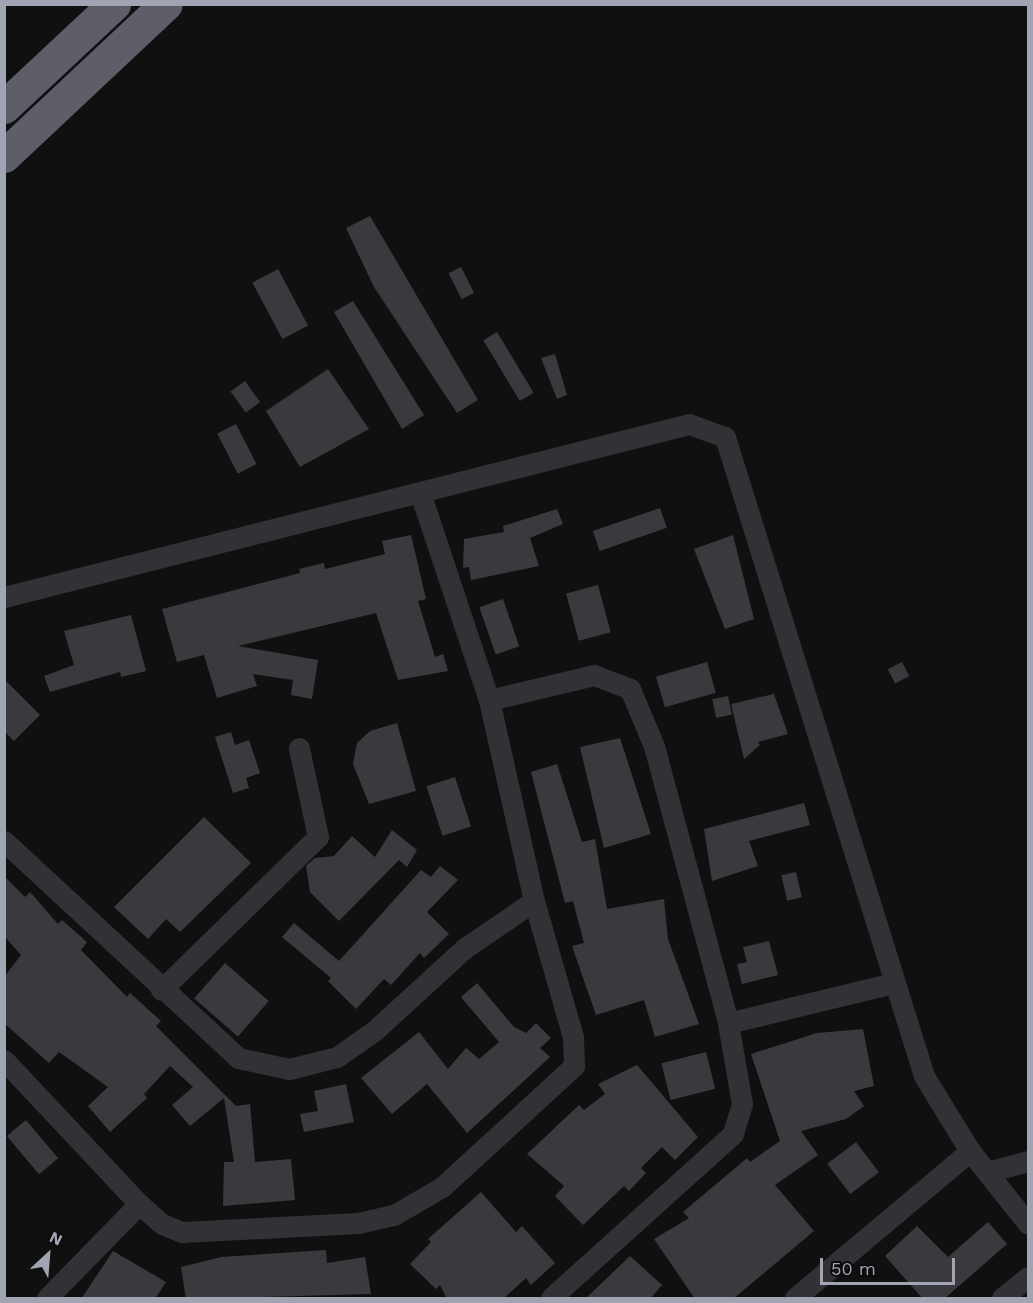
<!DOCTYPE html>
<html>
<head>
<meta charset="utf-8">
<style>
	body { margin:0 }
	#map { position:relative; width:1033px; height:1303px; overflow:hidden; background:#101011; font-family:"Work Sans",sans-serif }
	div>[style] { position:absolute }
	.building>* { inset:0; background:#3a3a3e; transform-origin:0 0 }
	.street>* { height:21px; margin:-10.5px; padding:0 10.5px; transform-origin:10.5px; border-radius:10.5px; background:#313136 }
	.highway>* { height:33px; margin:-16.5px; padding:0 16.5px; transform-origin:16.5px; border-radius:16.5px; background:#5d5e67 }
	span { translate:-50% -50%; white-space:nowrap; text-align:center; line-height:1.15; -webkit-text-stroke:4.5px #0b0b0c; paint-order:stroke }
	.frame { position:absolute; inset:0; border:6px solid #a1a4b2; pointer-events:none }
	.north { position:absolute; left:18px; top:1225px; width:60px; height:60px; -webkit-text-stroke:4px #0b0b0c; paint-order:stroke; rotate:26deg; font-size:16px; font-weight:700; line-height:24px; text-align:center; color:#a1a4b2 }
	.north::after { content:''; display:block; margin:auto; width:21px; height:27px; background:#a1a4b2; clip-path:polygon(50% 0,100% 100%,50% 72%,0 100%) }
	.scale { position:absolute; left:820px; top:1258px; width:135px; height:27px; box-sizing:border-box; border:3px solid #a1a4b2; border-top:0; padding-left:8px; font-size:18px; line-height:21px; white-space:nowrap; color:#a1a4b2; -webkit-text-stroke:4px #0b0b0c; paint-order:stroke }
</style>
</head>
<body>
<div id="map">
	<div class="building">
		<i style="clip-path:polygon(370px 216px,478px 400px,457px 413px,374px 287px,346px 228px)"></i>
		<i style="left:461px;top:267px;width:29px;height:14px;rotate:63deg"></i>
		<i style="left:278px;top:269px;width:64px;height:29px;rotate:62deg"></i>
		<i style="clip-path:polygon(353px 301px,424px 415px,402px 429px,334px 312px)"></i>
		<i style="left:497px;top:332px;width:71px;height:16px;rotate:59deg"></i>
		<i style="clip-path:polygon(555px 354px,567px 395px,557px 399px,541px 358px)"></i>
		<i style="clip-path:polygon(328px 369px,369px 429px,300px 467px,266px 411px)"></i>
		<i style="left:245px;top:381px;width:26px;height:18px;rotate:54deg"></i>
		<i style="left:236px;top:424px;width:45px;height:21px;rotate:63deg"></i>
		<i style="left:660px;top:508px;width:21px;height:71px;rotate:71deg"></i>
		<i style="clip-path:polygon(557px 509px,563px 524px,530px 538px,539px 566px,471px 580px,469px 567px,463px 568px,464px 539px,504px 532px,503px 526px)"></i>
		<i style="clip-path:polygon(411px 535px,426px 599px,418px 601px,435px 657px,443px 654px,448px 671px,398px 680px,376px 613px,238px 646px,318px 660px,312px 699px,291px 695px,293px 680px,253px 674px,257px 686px,217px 698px,204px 655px,177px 662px,162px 609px,300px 573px,299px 569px,324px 563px,325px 569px,385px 554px,382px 541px)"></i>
		<i style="clip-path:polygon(733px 535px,754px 619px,725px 629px,694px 549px)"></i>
		<i style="left:598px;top:585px;width:49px;height:33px;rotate:75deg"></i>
		<i style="left:503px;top:599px;width:50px;height:25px;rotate:71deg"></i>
		<i style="clip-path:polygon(131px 615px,146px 671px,121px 677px,120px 672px,50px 692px,44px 676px,74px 665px,64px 631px)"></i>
		<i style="left:707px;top:662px;width:32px;height:53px;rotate:74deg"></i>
		<i style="left:902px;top:662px;width:16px;height:16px;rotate:63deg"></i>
		<i style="clip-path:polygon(4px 679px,40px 715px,14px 741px,4px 731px)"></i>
		<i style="clip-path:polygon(774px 694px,788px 734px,758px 742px,760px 745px,744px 759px,731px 704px)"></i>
		<i style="left:728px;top:696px;width:19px;height:16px;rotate:78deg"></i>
		<i style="clip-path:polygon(397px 723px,416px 791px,369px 804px,353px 764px,357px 743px,370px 731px)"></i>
		<i style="clip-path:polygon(231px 732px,235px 745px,249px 740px,260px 773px,246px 778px,249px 788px,233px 793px,215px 737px)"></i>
		<i style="clip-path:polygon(620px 738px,651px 834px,604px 848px,580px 747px)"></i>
		<i style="clip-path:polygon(557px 764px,582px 842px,595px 839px,607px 909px,664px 899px,668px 939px,699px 1024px,655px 1037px,644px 1000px,596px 1015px,572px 946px,584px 943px,573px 901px,565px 903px,531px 772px)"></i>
		<i style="left:455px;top:777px;width:52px;height:30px;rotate:72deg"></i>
		<i style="clip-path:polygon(804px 803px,810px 825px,749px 841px,758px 866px,712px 881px,704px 829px)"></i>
		<i style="clip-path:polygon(204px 817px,251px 863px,180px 932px,166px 919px,148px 939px,114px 907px)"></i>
		<i style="clip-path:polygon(392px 830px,417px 850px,407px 867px,399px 860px,339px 921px,310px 892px,306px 866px,315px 858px,334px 856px,352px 836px,375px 857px)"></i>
		<i style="clip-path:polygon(440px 866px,458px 880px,427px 912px,449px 934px,424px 958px,420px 953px,391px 985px,384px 979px,356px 1009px,328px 981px,331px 978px,282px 937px,294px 923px,339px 961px,421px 870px,431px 877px)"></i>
		<i style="left:796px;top:872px;width:26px;height:15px;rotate:77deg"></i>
		<i style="clip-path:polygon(4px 876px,25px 897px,30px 892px,58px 924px,62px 920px,87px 942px,81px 950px,127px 997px,130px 993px,161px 1021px,156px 1026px,236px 1106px,250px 1104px,255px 1162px,291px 1159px,295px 1200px,223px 1206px,224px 1162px,234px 1162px,224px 1098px,190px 1126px,172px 1105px,193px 1087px,170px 1066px,144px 1094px,147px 1098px,110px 1132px,88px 1106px,108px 1087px,59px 1052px,49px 1063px,4px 1023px,4px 977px,21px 955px,4px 936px)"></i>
		<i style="clip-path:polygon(769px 941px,778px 975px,742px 984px,737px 964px,747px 962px,743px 947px)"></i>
		<i style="left:225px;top:963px;width:58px;height:47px;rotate:41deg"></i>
		<i style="clip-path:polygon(477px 983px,514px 1027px,526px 1033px,536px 1023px,551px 1038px,540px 1048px,550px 1057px,467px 1133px,427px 1084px,392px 1114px,361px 1078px,419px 1032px,448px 1069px,466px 1048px,479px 1059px,499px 1042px,461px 997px)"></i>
		<i style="clip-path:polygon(863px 1029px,874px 1086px,854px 1091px,864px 1106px,846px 1119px,801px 1131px,818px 1155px,775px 1185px,814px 1231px,733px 1299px,695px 1299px,654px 1239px,689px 1218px,683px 1212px,747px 1158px,750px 1162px,780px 1141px,751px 1054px,817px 1033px)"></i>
		<i style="left:706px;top:1052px;width:38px;height:46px;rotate:76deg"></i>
		<i style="clip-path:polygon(637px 1065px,698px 1137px,675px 1160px,662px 1147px,641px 1168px,646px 1173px,629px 1191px,624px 1186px,583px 1225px,555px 1196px,564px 1186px,527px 1154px,579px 1105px,584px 1110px,605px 1094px,598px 1084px)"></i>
		<i style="clip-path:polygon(346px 1084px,354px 1122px,304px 1132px,300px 1114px,318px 1111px,314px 1091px)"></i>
		<i style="left:26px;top:1120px;width:50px;height:25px;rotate:50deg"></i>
		<i style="left:856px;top:1142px;width:38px;height:36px;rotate:53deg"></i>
		<i style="clip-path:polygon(481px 1192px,516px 1232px,522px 1226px,555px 1263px,531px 1285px,526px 1278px,503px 1299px,447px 1299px,440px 1285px,436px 1289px,410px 1264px,431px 1242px,428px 1239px)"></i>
		<i style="clip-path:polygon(988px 1222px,1007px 1244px,944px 1299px,923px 1299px,885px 1256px,917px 1226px,948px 1257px)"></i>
		<i style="clip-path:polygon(326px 1250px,327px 1263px,365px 1257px,371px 1294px,186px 1299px,181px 1267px,221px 1257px)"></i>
		<i style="clip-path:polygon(113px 1251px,166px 1282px,155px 1299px,81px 1299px)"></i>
		<i style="clip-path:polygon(630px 1256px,662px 1285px,650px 1299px,585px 1299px)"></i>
	</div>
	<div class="street">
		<i style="left:4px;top:597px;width:707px;rotate:-14.17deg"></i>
		<i style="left:689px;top:424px;width:38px;rotate:20deg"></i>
		<i style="left:725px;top:437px;width:669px;rotate:72.7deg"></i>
		<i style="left:924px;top:1076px;width:88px;rotate:58.5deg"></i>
		<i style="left:970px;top:1151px;width:93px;rotate:51.5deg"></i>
		<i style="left:489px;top:700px;width:108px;rotate:-13.4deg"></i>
		<i style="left:594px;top:675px;width:39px;rotate:21deg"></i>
		<i style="left:630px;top:689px;width:62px;rotate:67.2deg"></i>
		<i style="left:654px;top:746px;width:287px;rotate:75deg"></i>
		<i style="left:728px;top:1023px;width:82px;rotate:80.2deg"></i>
		<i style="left:742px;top:1104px;width:31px;rotate:107deg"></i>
		<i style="left:733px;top:1134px;width:245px;rotate:138deg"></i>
		<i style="left:4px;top:841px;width:319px;rotate:42.8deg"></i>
		<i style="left:238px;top:1058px;width:52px;rotate:12.2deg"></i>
		<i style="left:289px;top:1069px;width:49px;rotate:-14deg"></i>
		<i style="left:337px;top:1057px;width:45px;rotate:-35.1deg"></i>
		<i style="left:374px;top:1031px;width:123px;rotate:-42.4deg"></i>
		<i style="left:465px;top:948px;width:83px;rotate:-34.3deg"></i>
		<i style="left:161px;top:990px;width:219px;rotate:-44.3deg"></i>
		<i style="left:318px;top:837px;width:91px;rotate:-102.1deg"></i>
		<i style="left:728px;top:1023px;width:170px;rotate:-13.6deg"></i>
		<i style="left:4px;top:1060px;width:197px;rotate:46.8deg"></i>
		<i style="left:139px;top:1204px;width:30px;rotate:41deg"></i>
		<i style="left:162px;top:1224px;width:22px;rotate:22deg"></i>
		<i style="left:182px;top:1232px;width:176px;rotate:-2.9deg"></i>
		<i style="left:358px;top:1223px;width:37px;rotate:-13deg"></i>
		<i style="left:394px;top:1215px;width:56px;rotate:-30.3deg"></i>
		<i style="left:442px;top:1187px;width:179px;rotate:-42.5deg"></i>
		<i style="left:574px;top:1066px;width:29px;rotate:-92deg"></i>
		<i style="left:573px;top:1037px;width:141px;rotate:-106deg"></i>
		<i style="left:534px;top:901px;width:206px;rotate:-102.6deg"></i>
		<i style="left:489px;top:700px;width:218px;rotate:-108.4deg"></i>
		<i style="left:987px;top:1172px;width:42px;rotate:-15deg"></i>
		<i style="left:47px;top:1298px;width:132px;rotate:-45.6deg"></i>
		<i style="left:795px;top:1298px;width:229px;rotate:-40deg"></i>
		<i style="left:1002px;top:1298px;width:33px;rotate:-39deg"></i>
	</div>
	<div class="highway">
		<i style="left:4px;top:107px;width:151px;rotate:-43.1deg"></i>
		<i style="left:4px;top:156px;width:222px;rotate:-43.2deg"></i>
	</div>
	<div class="frame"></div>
	<div class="north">N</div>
	<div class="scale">50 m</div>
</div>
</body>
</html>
